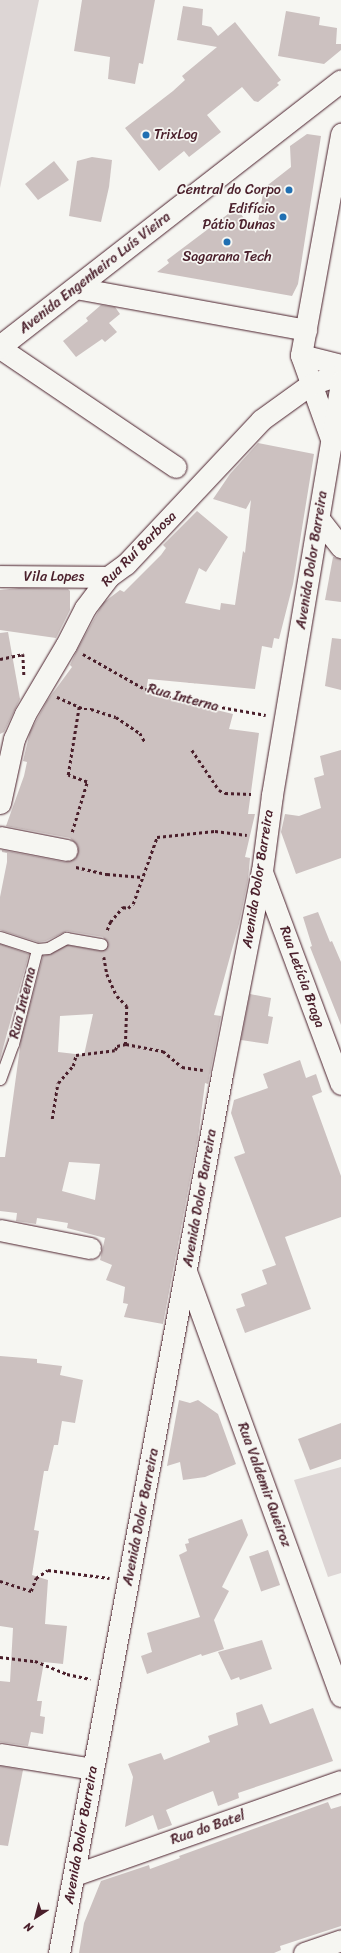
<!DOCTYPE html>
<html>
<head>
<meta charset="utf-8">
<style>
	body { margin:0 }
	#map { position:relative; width:341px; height:1953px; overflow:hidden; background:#f6f6f2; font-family:Sriracha,sans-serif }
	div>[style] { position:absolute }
	.green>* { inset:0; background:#ddd6d5 }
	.building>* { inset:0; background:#ccc1c0; transform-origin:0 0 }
	.path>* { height:2.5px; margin-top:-1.25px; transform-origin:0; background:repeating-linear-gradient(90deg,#4a1f2b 0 3px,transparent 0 6px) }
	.roads { filter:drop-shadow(0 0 1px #4a1f2b) drop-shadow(0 0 1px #4a1f2b) }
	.lane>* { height:11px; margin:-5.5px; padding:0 5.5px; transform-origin:5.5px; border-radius:5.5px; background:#f6f6f2 }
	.street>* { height:21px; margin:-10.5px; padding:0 10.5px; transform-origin:10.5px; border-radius:10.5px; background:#f6f6f2 }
	.primary>* { height:22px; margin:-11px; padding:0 11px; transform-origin:11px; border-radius:11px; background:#f6f6f2 }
	.dots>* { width:11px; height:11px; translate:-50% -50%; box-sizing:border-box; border:2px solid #f6f6f2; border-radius:50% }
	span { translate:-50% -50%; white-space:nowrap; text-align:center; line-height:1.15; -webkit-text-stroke:3.5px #f6f6f2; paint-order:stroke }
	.poi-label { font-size:14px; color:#4a1f2b }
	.left { translate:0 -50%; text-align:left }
	.right { translate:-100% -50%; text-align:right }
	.street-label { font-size:14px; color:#4a1f2b }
	.north { position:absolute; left:16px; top:1897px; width:40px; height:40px; -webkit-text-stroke:3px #f6f6f2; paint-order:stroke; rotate:216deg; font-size:11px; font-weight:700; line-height:16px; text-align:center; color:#4a1f2b }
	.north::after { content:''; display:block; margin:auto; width:14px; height:18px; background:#4a1f2b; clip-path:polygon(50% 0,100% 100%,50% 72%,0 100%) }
</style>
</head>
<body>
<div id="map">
	<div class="green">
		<i style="clip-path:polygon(0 0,39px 0,0 188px)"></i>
		<i style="clip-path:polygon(341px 1467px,341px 1573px,328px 1577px,294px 1480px)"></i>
	</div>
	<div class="building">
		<i style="clip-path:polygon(82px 0,155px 0,143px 64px,139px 63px,135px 84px,108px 79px,110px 57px,74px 51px)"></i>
		<i style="clip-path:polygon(183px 6px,203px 9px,202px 25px,211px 27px,218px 36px,235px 22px,281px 80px,277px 83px,279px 85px,258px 102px,254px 101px,242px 87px,207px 115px,221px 132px,189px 157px,184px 151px,159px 171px,125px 128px,173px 91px,185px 80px,182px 76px,217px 47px,177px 40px)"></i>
		<i style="clip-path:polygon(286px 11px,320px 17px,319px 25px,337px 28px,336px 44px,341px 44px,341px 50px,324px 64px,278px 56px)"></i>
		<i style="clip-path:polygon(307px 134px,321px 136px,298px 284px,292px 296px,157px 272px,169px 263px,167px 260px,236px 208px,256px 233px,264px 188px,291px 167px,290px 146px)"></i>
		<i style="clip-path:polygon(92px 157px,112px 160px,109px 187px,101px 222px,69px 216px,77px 161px)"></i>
		<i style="clip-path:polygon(54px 161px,69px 180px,38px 200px,25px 184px)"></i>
		<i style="clip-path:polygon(101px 305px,115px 307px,120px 314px,109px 323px,117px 332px,105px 342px,102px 339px,76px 357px,63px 341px,88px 321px,86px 318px)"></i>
		<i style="clip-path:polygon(evenodd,258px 443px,314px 454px,293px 584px,279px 639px,274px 638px,272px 648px,262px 646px,255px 689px,148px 679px,146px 693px,233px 714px,229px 729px,259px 733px,248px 814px,255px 814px,245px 857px,250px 858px,248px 880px,239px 924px,214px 1015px,221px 1016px,208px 1084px,205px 1083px,198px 1138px,163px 1324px,124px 1317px,128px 1304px,123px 1303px,125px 1287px,106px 1280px,112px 1265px,100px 1260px,105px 1238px,67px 1228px,68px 1223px,37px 1218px,36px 1224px,16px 1221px,17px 1213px,0 1211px,0 1157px,5px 1157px,21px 1040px,43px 956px,51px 954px,67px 945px,100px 951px,108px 945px,103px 937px,67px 931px,46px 941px,38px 942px,0 930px,0 897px,7px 862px,7px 853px,2px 852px,2px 850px,65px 862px,76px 858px,78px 846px,70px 838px,6px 826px,24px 776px,27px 762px,23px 761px,30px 732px,47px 701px,72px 667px,70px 665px,78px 648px,103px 603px,120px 590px,124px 592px,161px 555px,166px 548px,163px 545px,197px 511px,228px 537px,206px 572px,199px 568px,185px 603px,220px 610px,221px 603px,235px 605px,243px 551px,245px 553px,251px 500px,246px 509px,213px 499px,230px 474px,258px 443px,93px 1014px,84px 1055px,58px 1052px,60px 1016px,93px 1014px,258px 443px,69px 1162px,100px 1164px,95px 1200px,62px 1191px,69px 1162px)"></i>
		<i style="clip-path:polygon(333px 557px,341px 559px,341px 602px,325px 600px)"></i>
		<i style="clip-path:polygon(19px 588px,68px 589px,70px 591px,70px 610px,56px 638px,0 630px,0 590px)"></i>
		<i style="clip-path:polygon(8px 632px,20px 699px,4px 732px,0 734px,0 633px)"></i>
		<i style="clip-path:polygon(332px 638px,341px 639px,341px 690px,325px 686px)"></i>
		<i style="clip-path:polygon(341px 750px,341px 858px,296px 874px,281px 832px,285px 814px,299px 816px,321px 808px,314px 778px,324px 775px,320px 756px)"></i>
		<i style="clip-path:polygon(318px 912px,330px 942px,332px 941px,341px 962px,341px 1025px,310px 947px,312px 946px,303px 917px)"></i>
		<i style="clip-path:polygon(0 944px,29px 954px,0 1059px)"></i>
		<i style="clip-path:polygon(250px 994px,271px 998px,268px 1016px,273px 1017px,268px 1044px,241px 1040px)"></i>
		<i style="clip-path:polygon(300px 1060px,306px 1078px,316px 1074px,322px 1092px,312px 1096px,341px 1176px,341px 1217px,285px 1237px,311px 1309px,245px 1333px,236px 1309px,245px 1306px,241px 1294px,267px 1284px,262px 1270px,276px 1265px,234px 1157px,245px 1153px,231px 1113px,234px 1100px,268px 1088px,263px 1074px)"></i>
		<i style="clip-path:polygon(0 1356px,37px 1359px,37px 1363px,62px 1366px,60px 1375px,83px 1380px,75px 1423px,62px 1421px,58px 1445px,54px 1445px,48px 1471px,44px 1471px,34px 1530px,39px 1531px,32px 1575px,48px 1580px,45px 1624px,67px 1626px,63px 1664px,44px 1662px,37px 1701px,42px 1701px,40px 1716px,45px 1717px,43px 1734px,31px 1732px,28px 1746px,0 1742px,0 1681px,10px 1682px,13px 1628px,0 1626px)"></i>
		<i style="clip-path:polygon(179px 1400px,190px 1403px,198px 1400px,218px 1414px,236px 1464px,205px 1477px,183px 1480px,180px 1462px,167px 1466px)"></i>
		<i style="clip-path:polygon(341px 1423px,341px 1459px,310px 1470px,298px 1439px)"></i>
		<i style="clip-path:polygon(242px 1519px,248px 1535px,222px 1587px,229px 1591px,214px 1620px,224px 1649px,202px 1656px,201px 1654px,147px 1674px,141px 1656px,152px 1652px,147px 1633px,200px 1617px,179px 1555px,187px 1551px,185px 1544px,189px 1543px,188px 1539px)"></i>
		<i style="left:268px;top:1550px;width:37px;height:20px;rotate:71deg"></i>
		<i style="clip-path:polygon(262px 1640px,272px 1669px,240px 1680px,239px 1677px,231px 1680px,218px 1652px)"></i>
		<i style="clip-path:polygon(262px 1704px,270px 1724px,313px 1708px,333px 1761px,238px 1793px,239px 1798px,218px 1806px,213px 1791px,180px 1804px,166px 1810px,172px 1825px,158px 1830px,153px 1815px,125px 1827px,133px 1777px,128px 1764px,161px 1753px,164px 1760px,210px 1742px,208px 1736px,238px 1725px,236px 1713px)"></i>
		<i style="clip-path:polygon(0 1766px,23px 1770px,8px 1846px,0 1845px)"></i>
		<i style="clip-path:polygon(328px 1802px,331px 1809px,341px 1806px,341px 1926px,280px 1946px,281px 1950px,274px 1953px,79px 1953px,84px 1923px,101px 1881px,149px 1865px,150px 1869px,180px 1858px,179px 1856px)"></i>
	</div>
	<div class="path">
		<i style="left:83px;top:654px;width:71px;rotate:29.4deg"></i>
		<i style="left:145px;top:689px;width:38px;rotate:17deg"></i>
		<i style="left:181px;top:700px;width:86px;rotate:10deg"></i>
		<i style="left:0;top:659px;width:24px;rotate:-12deg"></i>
		<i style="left:23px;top:654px;width:22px;rotate:87deg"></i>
		<i style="left:57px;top:697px;width:30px;rotate:24deg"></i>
		<i style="left:84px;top:709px;width:7px"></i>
		<i style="left:91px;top:709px;width:26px;rotate:18deg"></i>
		<i style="left:116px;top:717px;width:29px;rotate:34deg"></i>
		<i style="left:140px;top:733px;width:10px;rotate:61deg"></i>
		<i style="left:192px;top:750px;width:48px;rotate:56deg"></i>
		<i style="left:219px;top:790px;width:7px;rotate:27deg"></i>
		<i style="left:225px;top:793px;width:26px;rotate:2deg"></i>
		<i style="left:72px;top:832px;width:52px;rotate:-73.3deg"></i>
		<i style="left:87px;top:782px;width:20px;rotate:-160deg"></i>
		<i style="left:68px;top:775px;width:70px;rotate:-80.9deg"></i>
		<i style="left:76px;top:867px;width:32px;rotate:13deg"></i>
		<i style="left:107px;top:874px;width:35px;rotate:5deg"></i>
		<i style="left:107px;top:930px;width:9px;rotate:-69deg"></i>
		<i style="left:110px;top:922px;width:20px;rotate:-49deg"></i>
		<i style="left:123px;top:907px;width:5px;rotate:11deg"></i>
		<i style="left:128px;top:908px;width:6px;rotate:-39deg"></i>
		<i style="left:133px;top:904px;width:71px;rotate:-70.3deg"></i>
		<i style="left:157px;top:837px;width:58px;rotate:-5.9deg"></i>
		<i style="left:215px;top:831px;width:32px;rotate:7deg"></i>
		<i style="left:104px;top:957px;width:17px;rotate:80deg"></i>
		<i style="left:107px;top:974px;width:24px;rotate:66deg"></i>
		<i style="left:117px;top:996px;width:14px;rotate:45deg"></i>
		<i style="left:127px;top:1006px;width:38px;rotate:92deg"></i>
		<i style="left:126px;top:1044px;width:38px;rotate:11deg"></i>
		<i style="left:163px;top:1051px;width:25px;rotate:40deg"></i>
		<i style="left:182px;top:1067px;width:21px;rotate:8deg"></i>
		<i style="left:52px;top:1119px;width:36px;rotate:-81deg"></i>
		<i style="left:58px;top:1083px;width:23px;rotate:-49deg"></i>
		<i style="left:73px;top:1066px;width:11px;rotate:-75deg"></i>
		<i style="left:76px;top:1055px;width:39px;rotate:-7deg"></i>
		<i style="left:115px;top:1050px;width:4px;rotate:-63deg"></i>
		<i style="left:117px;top:1046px;width:9px;rotate:-13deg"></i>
		<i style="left:0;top:1581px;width:33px;rotate:18deg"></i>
		<i style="left:31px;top:1591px;width:14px;rotate:-69deg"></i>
		<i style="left:36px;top:1578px;width:14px;rotate:-34deg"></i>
		<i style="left:48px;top:1570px;width:62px;rotate:7.5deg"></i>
		<i style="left:0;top:1657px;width:35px;rotate:7deg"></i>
		<i style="left:35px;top:1661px;width:35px;rotate:22deg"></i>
		<i style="left:67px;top:1674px;width:24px;rotate:12deg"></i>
	</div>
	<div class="roads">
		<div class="lane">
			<i style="left:0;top:937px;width:39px;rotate:18deg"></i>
			<i style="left:37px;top:949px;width:11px;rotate:-5deg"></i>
			<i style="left:48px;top:948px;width:21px;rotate:-29deg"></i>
			<i style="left:66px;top:938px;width:36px;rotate:10deg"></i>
			<i style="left:0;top:1079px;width:37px;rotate:-70deg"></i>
			<i style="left:13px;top:1044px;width:98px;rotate:-75.8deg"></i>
		</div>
		<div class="street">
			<i style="left:76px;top:288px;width:234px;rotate:10.3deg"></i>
			<i style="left:0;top:348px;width:212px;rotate:34.1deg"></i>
			<i style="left:301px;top:355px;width:41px;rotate:14deg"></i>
			<i style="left:331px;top:439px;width:89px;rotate:-109.7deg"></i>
			<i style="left:301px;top:355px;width:225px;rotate:-79.7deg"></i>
			<i style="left:319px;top:519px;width:36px;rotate:52deg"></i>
			<i style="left:0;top:576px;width:108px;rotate:0.5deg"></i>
			<i style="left:0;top:803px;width:66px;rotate:-77.7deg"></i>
			<i style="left:14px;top:739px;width:27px;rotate:-66deg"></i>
			<i style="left:25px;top:714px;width:80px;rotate:-59.3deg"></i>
			<i style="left:66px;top:645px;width:42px;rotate:-62.8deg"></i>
			<i style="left:85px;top:608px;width:39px;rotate:-53deg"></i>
			<i style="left:108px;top:577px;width:22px;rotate:-36deg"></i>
			<i style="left:126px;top:564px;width:197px;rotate:-46.8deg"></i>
			<i style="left:261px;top:420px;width:62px;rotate:-35.8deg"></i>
			<i style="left:311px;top:384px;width:32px;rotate:-18deg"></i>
			<i style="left:0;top:837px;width:68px;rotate:11deg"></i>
			<i style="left:262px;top:872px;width:226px;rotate:69.6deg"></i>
			<i style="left:0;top:1230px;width:92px;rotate:11.3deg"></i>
			<i style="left:187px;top:1274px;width:449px;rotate:70deg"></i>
			<i style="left:0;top:1754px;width:94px;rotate:9.2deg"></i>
			<i style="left:74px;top:1875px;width:283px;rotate:-19.4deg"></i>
			<i style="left:59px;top:1953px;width:894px;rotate:-79.49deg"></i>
			<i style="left:222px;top:1074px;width:207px;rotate:-78.9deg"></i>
			<i style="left:262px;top:871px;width:77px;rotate:-82.5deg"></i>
			<i style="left:272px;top:795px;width:420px;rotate:-80.5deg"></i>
			<i style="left:304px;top:1953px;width:39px;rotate:-19deg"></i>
		</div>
		<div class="primary">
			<i style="left:0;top:347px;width:432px;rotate:-37.9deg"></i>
		</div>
	</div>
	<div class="dots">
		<i style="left:146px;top:135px;background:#1f6fb2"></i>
		<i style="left:289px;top:190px;background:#1f6fb2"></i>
		<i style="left:283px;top:217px;background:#1f6fb2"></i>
		<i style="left:227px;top:242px;background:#1f6fb2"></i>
	</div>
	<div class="poi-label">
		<span class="left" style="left:154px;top:135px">TrixLog</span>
		<span class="right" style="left:281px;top:190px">Central do Corpo</span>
		<span class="right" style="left:275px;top:217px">Edifício<br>Pátio Dunas</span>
		<span style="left:227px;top:257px">Sagarana Tech</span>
	</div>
	<div class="street-label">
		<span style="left:95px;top:273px;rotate:-38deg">Avenida Engenheiro Luís Vieira</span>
		<span style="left:139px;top:549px;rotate:-45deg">Rua Ruí Barbosa</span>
		<span style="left:312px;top:560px;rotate:-81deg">Avenida Dolor Barreira</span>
		<span style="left:54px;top:577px">Vila Lopes</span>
		<span style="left:183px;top:698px;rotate:15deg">Rua Interna</span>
		<span style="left:258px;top:879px;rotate:-81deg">Avenida Dolor Barreira</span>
		<span style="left:302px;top:977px;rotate:70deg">Rua Letícia Braga</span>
		<span style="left:23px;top:1003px;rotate:-76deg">Rua Interna</span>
		<span style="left:200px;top:1198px;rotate:-80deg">Avenida Dolor Barreira</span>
		<span style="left:264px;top:1485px;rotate:70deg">Rua Valdemir Queiroz</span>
		<span style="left:141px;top:1517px;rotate:-79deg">Avenida Dolor Barreira</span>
		<span style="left:208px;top:1828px;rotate:-19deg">Rua do Batel</span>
		<span style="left:81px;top:1835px;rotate:-80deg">Avenida Dolor Barreira</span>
	</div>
	<div class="north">N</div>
</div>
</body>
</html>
